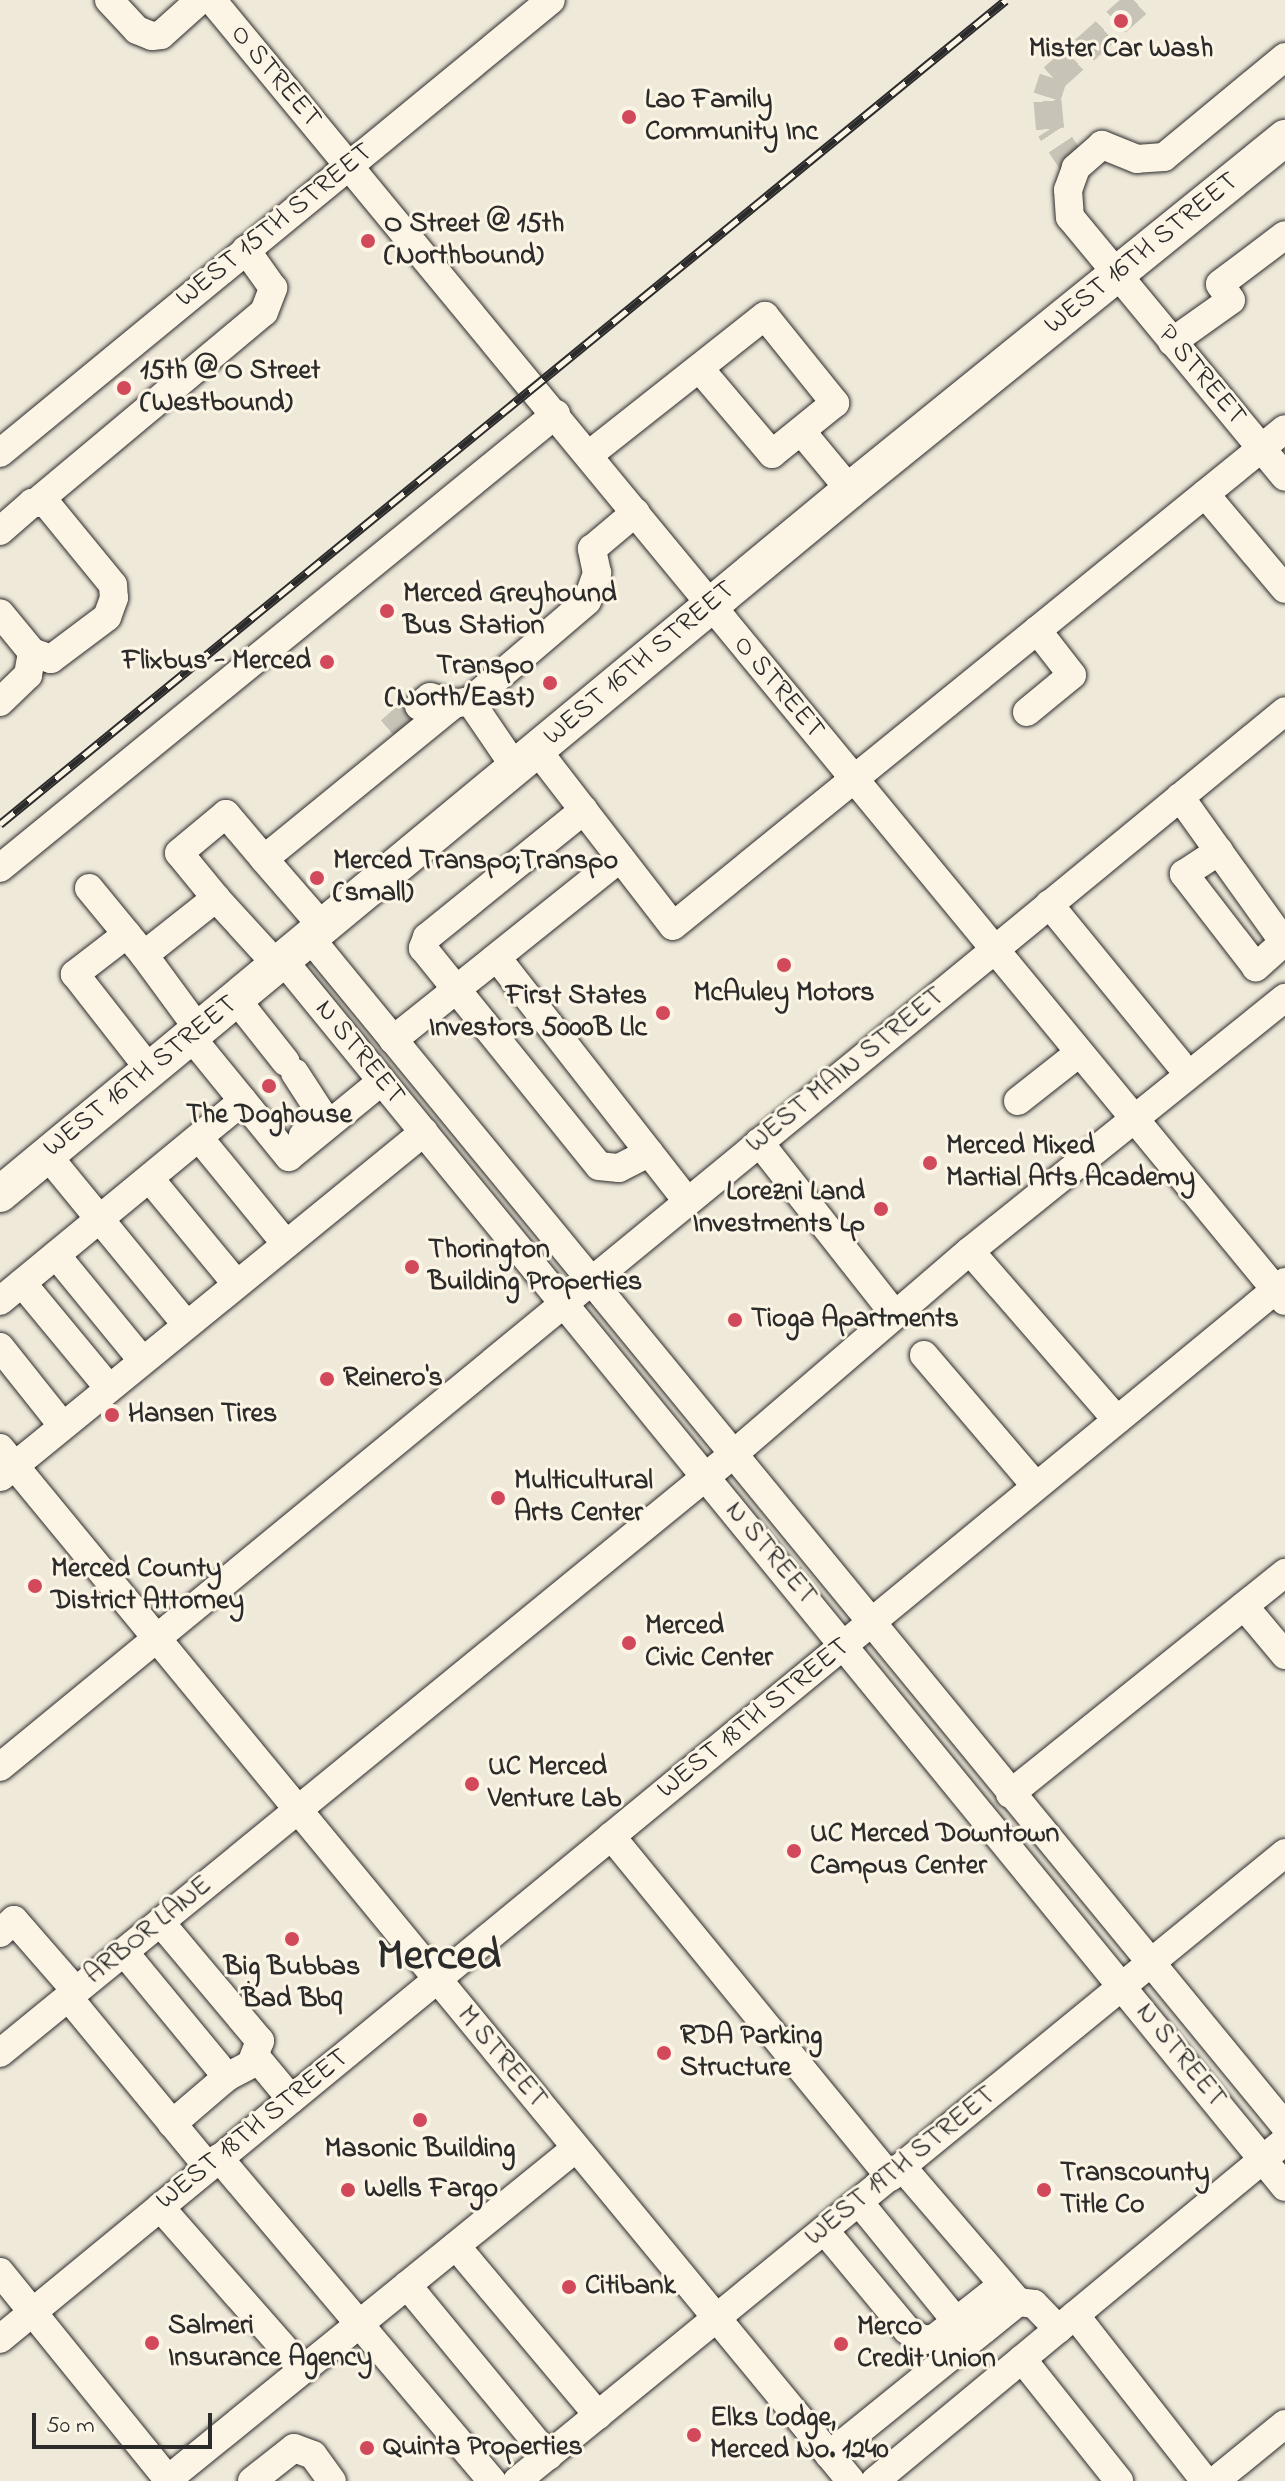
<!DOCTYPE html>
<html>
<head>
<meta charset="utf-8">
<style>
	body { margin:0 }
	#map { position:relative; width:1285px; height:2481px; overflow:hidden; background:#efe9da; font-family:"Indie Flower",sans-serif }
	div>[style] { position:absolute }
	.minor-tunnel>* { height:28px; margin-top:-14px; transform-origin:0; background:repeating-linear-gradient(90deg,#c8c3b7 0 28px,transparent 0 42px) }
	.roads { filter:drop-shadow(0 0 2px #2b2b2b) drop-shadow(0 0 2px #2b2b2b) }
	.minor>* { height:28px; margin:-14px; padding:0 14px; transform-origin:14px; border-radius:14px; background:#fcf5e5 }
	.major>* { height:36px; margin:-18px; padding:0 18px; transform-origin:18px; border-radius:18px; background:#fcf5e5 }
	.rail>* { height:9px; margin-top:-4.5px; transform-origin:0; background:repeating-linear-gradient(90deg,#fcf5e5 0 18px,#2b2b2b 0 36px); box-sizing:border-box; border-block:2px solid #2b2b2b }
	.dots>* { width:22px; height:22px; translate:-50% -50%; box-sizing:border-box; border:4px solid #fcf5e5; border-radius:50% }
	span { translate:-50% -50%; white-space:nowrap; text-align:center; line-height:1.15; -webkit-text-stroke:6px #fcf5e5; paint-order:stroke }
	.poi-label { font-size:28px; color:#2b2b2b; font-weight:700 }
	.left { translate:0 -50%; text-align:left }
	.right { translate:-100% -50%; text-align:right }
	.street-label { font-size:28px; color:#2b2b2b }
	.town-label { font-size:44px; color:#2b2b2b; font-weight:700 }
	.scale { position:absolute; left:32px; top:2413px; width:180px; height:36px; box-sizing:border-box; border:4px solid #2b2b2b; border-top:0; padding-left:10px; font-size:24px; line-height:28px; white-space:nowrap; color:#2b2b2b; -webkit-text-stroke:6px #fcf5e5; paint-order:stroke }
</style>
</head>
<body>
<div id="map">
	<div class="minor-tunnel">
		<i style="left:1076px;top:168px;width:47px;rotate:-123.7deg"></i>
		<i style="left:1050px;top:129px;width:32px;rotate:-95deg"></i>
		<i style="left:1047px;top:97px;width:20px;rotate:-72deg"></i>
		<i style="left:1053px;top:78px;width:118px;rotate:-41.6deg"></i>
		<i style="left:390px;top:731px;width:38px;rotate:-41deg"></i>
	</div>
	<div class="roads">
		<div class="minor">
			<i style="left:109px;top:0;width:41px;rotate:47deg"></i>
			<i style="left:137px;top:30px;width:16px;rotate:22deg"></i>
			<i style="left:152px;top:36px;width:9px;rotate:-6deg"></i>
			<i style="left:161px;top:35px;width:52px;rotate:-41.9deg"></i>
			<i style="left:212px;top:0;width:1686px;rotate:50.49deg"></i>
			<i style="left:1285px;top:57px;width:157px;rotate:140.4deg"></i>
			<i style="left:1164px;top:157px;width:27px;rotate:176deg"></i>
			<i style="left:1137px;top:159px;width:38px;rotate:-158deg"></i>
			<i style="left:1102px;top:145px;width:35px;rotate:139deg"></i>
			<i style="left:1076px;top:168px;width:23px;rotate:110deg"></i>
			<i style="left:1068px;top:190px;width:27px;rotate:86deg"></i>
			<i style="left:1070px;top:217px;width:337px;rotate:50.4deg"></i>
			<i style="left:1172px;top:342px;width:72px;rotate:-35.4deg"></i>
			<i style="left:1231px;top:300px;width:19px;rotate:-125deg"></i>
			<i style="left:1220px;top:284px;width:81px;rotate:-37deg"></i>
			<i style="left:801px;top:431px;width:77px;rotate:50.3deg"></i>
			<i style="left:0;top:453px;width:713px;rotate:-39.43deg"></i>
			<i style="left:590px;top:454px;width:223px;rotate:-38.3deg"></i>
			<i style="left:765px;top:316px;width:112px;rotate:51.2deg"></i>
			<i style="left:835px;top:403px;width:81px;rotate:141deg"></i>
			<i style="left:772px;top:454px;width:111px;rotate:-130.3deg"></i>
			<i style="left:1205px;top:494px;width:124px;rotate:49.9deg"></i>
			<i style="left:39px;top:500px;width:293px;rotate:-39.9deg"></i>
			<i style="left:264px;top:312px;width:26px;rotate:-69deg"></i>
			<i style="left:273px;top:288px;width:47px;rotate:-125.4deg"></i>
			<i style="left:0;top:531px;width:43px;rotate:-41.2deg"></i>
			<i style="left:32px;top:503px;width:14px"></i>
			<i style="left:46px;top:503px;width:106px;rotate:50.7deg"></i>
			<i style="left:113px;top:585px;width:13px;rotate:86deg"></i>
			<i style="left:114px;top:598px;width:20px;rotate:110deg"></i>
			<i style="left:107px;top:617px;width:70px;rotate:143.1deg"></i>
			<i style="left:51px;top:659px;width:20px;rotate:-160deg"></i>
			<i style="left:32px;top:652px;width:50px;rotate:-129.4deg"></i>
			<i style="left:470px;top:701px;width:80px;rotate:55.7deg"></i>
			<i style="left:0;top:702px;width:39px;rotate:-44deg"></i>
			<i style="left:28px;top:675px;width:23px;rotate:-80deg"></i>
			<i style="left:419px;top:706px;width:14px;rotate:-39deg"></i>
			<i style="left:430px;top:697px;width:25px;rotate:16deg"></i>
			<i style="left:1027px;top:712px;width:58px;rotate:-39.4deg"></i>
			<i style="left:1072px;top:675px;width:57px;rotate:-127.9deg"></i>
			<i style="left:537px;top:750px;width:222px;rotate:52.3deg"></i>
			<i style="left:673px;top:926px;width:788px;rotate:-39.08deg"></i>
			<i style="left:1180px;top:797px;width:178px;rotate:54.4deg"></i>
			<i style="left:1284px;top:942px;width:38px;rotate:138deg"></i>
			<i style="left:1256px;top:967px;width:118px;rotate:-127.7deg"></i>
			<i style="left:1184px;top:874px;width:42px;rotate:-33.3deg"></i>
			<i style="left:584px;top:810px;width:202px;rotate:141deg"></i>
			<i style="left:427px;top:937px;width:12px;rotate:110deg"></i>
			<i style="left:423px;top:948px;width:280px;rotate:51.1deg"></i>
			<i style="left:599px;top:1166px;width:20px;rotate:6deg"></i>
			<i style="left:619px;top:1168px;width:34px;rotate:-27deg"></i>
			<i style="left:264px;top:859px;width:90px;rotate:49.1deg"></i>
			<i style="left:0;top:868px;width:718px;rotate:-39.23deg"></i>
			<i style="left:89px;top:888px;width:87px;rotate:50.6deg"></i>
			<i style="left:144px;top:955px;width:92px;rotate:-38.4deg"></i>
			<i style="left:216px;top:898px;width:58px;rotate:-129.4deg"></i>
			<i style="left:179px;top:853px;width:61px;rotate:-39.7deg"></i>
			<i style="left:226px;top:814px;width:59px;rotate:49.8deg"></i>
			<i style="left:264px;top:859px;width:245px;rotate:-39.2deg"></i>
			<i style="left:454px;top:704px;width:16px;rotate:-11deg"></i>
			<i style="left:470px;top:701px;width:154px;rotate:-40.5deg"></i>
			<i style="left:587px;top:601px;width:30px;rotate:-70deg"></i>
			<i style="left:597px;top:573px;width:25px;rotate:-102deg"></i>
			<i style="left:592px;top:549px;width:57px;rotate:-40.1deg"></i>
			<i style="left:216px;top:898px;width:92px;rotate:47.6deg"></i>
			<i style="left:1049px;top:904px;width:205px;rotate:50.7deg"></i>
			<i style="left:127px;top:934px;width:66px;rotate:142.4deg"></i>
			<i style="left:75px;top:974px;width:122px;rotate:52deg"></i>
			<i style="left:310px;top:938px;width:1537px;rotate:50.62deg"></i>
			<i style="left:144px;top:955px;width:93px;rotate:53.7deg"></i>
			<i style="left:498px;top:959px;width:307px;rotate:52deg"></i>
			<i style="left:283px;top:960px;width:1584px;rotate:50.76deg"></i>
			<i style="left:236px;top:999px;width:80px;rotate:51.6deg"></i>
			<i style="left:191px;top:1037px;width:155px;rotate:50.8deg"></i>
			<i style="left:289px;top:1157px;width:120px;rotate:-39.3deg"></i>
			<i style="left:393px;top:1040px;width:291px;rotate:-38.7deg"></i>
			<i style="left:295px;top:1073px;width:48px;rotate:57deg"></i>
			<i style="left:321px;top:1113px;width:12px;rotate:104deg"></i>
			<i style="left:318px;top:1125px;width:19px;rotate:144deg"></i>
			<i style="left:1018px;top:1101px;width:78px;rotate:-38.2deg"></i>
			<i style="left:200px;top:1139px;width:134px;rotate:50.7deg"></i>
			<i style="left:759px;top:1142px;width:220px;rotate:51.8deg"></i>
			<i style="left:47px;top:1155px;width:217px;rotate:50.6deg"></i>
			<i style="left:150px;top:1179px;width:134px;rotate:50.5deg"></i>
			<i style="left:970px;top:1251px;width:224px;rotate:49deg"></i>
			<i style="left:56px;top:1255px;width:134px;rotate:50.7deg"></i>
			<i style="left:22px;top:1283px;width:135px;rotate:50.4deg"></i>
			<i style="left:0;top:1301px;width:315px;rotate:-39.5deg"></i>
			<i style="left:0;top:1347px;width:100px;rotate:51.5deg"></i>
			<i style="left:924px;top:1355px;width:172px;rotate:49.5deg"></i>
			<i style="left:0;top:1448px;width:1338px;rotate:50.52deg"></i>
			<i style="left:1px;top:1477px;width:546px;rotate:-39.2deg"></i>
			<i style="left:1244px;top:1606px;width:64px;rotate:50.1deg"></i>
			<i style="left:0;top:1767px;width:1663px;rotate:-39.41deg"></i>
			<i style="left:1010px;top:1794px;width:353px;rotate:-38.8deg"></i>
			<i style="left:611px;top:1836px;width:441px;rotate:50.7deg"></i>
			<i style="left:0;top:1933px;width:19px;rotate:-43deg"></i>
			<i style="left:14px;top:1920px;width:94px;rotate:48.9deg"></i>
			<i style="left:124px;top:1952px;width:162px;rotate:50.5deg"></i>
			<i style="left:227px;top:2077px;width:27px;rotate:-28deg"></i>
			<i style="left:251px;top:2064px;width:25px;rotate:-69deg"></i>
			<i style="left:260px;top:2041px;width:155px;rotate:-130deg"></i>
			<i style="left:68px;top:1997px;width:220px;rotate:50.5deg"></i>
			<i style="left:0;top:2053px;width:950px;rotate:-39.23deg"></i>
			<i style="left:736px;top:1452px;width:308px;rotate:-40.7deg"></i>
			<i style="left:970px;top:1251px;width:404px;rotate:-38.8deg"></i>
			<i style="left:256px;top:2057px;width:55px;rotate:50.2deg"></i>
			<i style="left:172px;top:2124px;width:72px;rotate:-40.5deg"></i>
			<i style="left:219px;top:2158px;width:423px;rotate:49.8deg"></i>
			<i style="left:902px;top:2167px;width:178px;rotate:49.3deg"></i>
			<i style="left:1018px;top:2302px;width:16px;rotate:7deg"></i>
			<i style="left:1034px;top:2304px;width:35px;rotate:46deg"></i>
			<i style="left:859px;top:2202px;width:154px;rotate:50.8deg"></i>
			<i style="left:160px;top:2207px;width:217px;rotate:48.7deg"></i>
			<i style="left:824px;top:2230px;width:130px;rotate:50.3deg"></i>
			<i style="left:907px;top:2330px;width:20px;rotate:30deg"></i>
			<i style="left:924px;top:2340px;width:11px;rotate:-10deg"></i>
			<i style="left:935px;top:2338px;width:85px;rotate:-38.3deg"></i>
			<i style="left:456px;top:2246px;width:221px;rotate:50deg"></i>
			<i style="left:0;top:2272px;width:269px;rotate:51deg"></i>
			<i style="left:407px;top:2285px;width:222px;rotate:50.5deg"></i>
			<i style="left:1075px;top:2315px;width:211px;rotate:51.9deg"></i>
			<i style="left:0;top:2339px;width:1664px;rotate:-39.44deg"></i>
			<i style="left:1022px;top:2359px;width:156px;rotate:51.5deg"></i>
			<i style="left:829px;top:2455px;width:243px;rotate:-39deg"></i>
			<i style="left:166px;top:2481px;width:528px;rotate:-39.08deg"></i>
			<i style="left:252px;top:2481px;width:53px;rotate:-38.2deg"></i>
			<i style="left:294px;top:2448px;width:20px;rotate:20deg"></i>
			<i style="left:313px;top:2455px;width:32px;rotate:54deg"></i>
			<i style="left:517px;top:2481px;width:992px;rotate:-39.27deg"></i>
			<i style="left:875px;top:2481px;width:533px;rotate:-39.67deg"></i>
			<i style="left:1215px;top:2481px;width:90px;rotate:-39.2deg"></i>
		</div>
		<div class="major">
			<i style="left:0;top:1194px;width:1104px;rotate:-39.63deg"></i>
			<i style="left:850px;top:490px;width:560px;rotate:-38.98deg"></i>
		</div>
	</div>
	<div class="rail">
		<i style="left:0;top:824px;width:1300px;rotate:-39.32deg"></i>
	</div>
	<div class="dots">
		<i style="left:1121px;top:21px;background:#d1495b"></i>
		<i style="left:629px;top:117px;background:#d1495b"></i>
		<i style="left:368px;top:241px;background:#d1495b"></i>
		<i style="left:124px;top:388px;background:#d1495b"></i>
		<i style="left:387px;top:611px;background:#d1495b"></i>
		<i style="left:327px;top:662px;background:#d1495b"></i>
		<i style="left:550px;top:683px;background:#d1495b"></i>
		<i style="left:317px;top:878px;background:#d1495b"></i>
		<i style="left:784px;top:965px;background:#d1495b"></i>
		<i style="left:663px;top:1013px;background:#d1495b"></i>
		<i style="left:269px;top:1086px;background:#d1495b"></i>
		<i style="left:930px;top:1163px;background:#d1495b"></i>
		<i style="left:881px;top:1209px;background:#d1495b"></i>
		<i style="left:412px;top:1267px;background:#d1495b"></i>
		<i style="left:735px;top:1320px;background:#d1495b"></i>
		<i style="left:327px;top:1379px;background:#d1495b"></i>
		<i style="left:112px;top:1415px;background:#d1495b"></i>
		<i style="left:498px;top:1498px;background:#d1495b"></i>
		<i style="left:35px;top:1586px;background:#d1495b"></i>
		<i style="left:629px;top:1643px;background:#d1495b"></i>
		<i style="left:472px;top:1784px;background:#d1495b"></i>
		<i style="left:794px;top:1851px;background:#d1495b"></i>
		<i style="left:292px;top:1939px;background:#d1495b"></i>
		<i style="left:664px;top:2053px;background:#d1495b"></i>
		<i style="left:420px;top:2120px;background:#d1495b"></i>
		<i style="left:348px;top:2190px;background:#d1495b"></i>
		<i style="left:1044px;top:2190px;background:#d1495b"></i>
		<i style="left:569px;top:2287px;background:#d1495b"></i>
		<i style="left:152px;top:2343px;background:#d1495b"></i>
		<i style="left:841px;top:2344px;background:#d1495b"></i>
		<i style="left:694px;top:2435px;background:#d1495b"></i>
		<i style="left:367px;top:2448px;background:#d1495b"></i>
	</div>
	<div class="poi-label">
		<span style="left:1121px;top:50px">Mister Car Wash</span>
		<span class="left" style="left:645px;top:117px">Lao Family<br>Community Inc</span>
		<span class="left" style="left:384px;top:241px">O Street @ 15th<br>(Northbound)</span>
		<span class="left" style="left:140px;top:388px">15th @ O Street<br>(Westbound)</span>
		<span class="left" style="left:403px;top:611px">Merced Greyhound<br>Bus Station</span>
		<span class="right" style="left:311px;top:662px">Flixbus - Merced</span>
		<span class="right" style="left:534px;top:683px">Transpo<br>(North/East)</span>
		<span class="left" style="left:333px;top:878px">Merced Transpo;Transpo<br>(small)</span>
		<span style="left:784px;top:994px">McAuley Motors</span>
		<span class="right" style="left:647px;top:1013px">First States<br>Investors 5000B Llc</span>
		<span style="left:269px;top:1116px">The Doghouse</span>
		<span class="left" style="left:946px;top:1163px">Merced Mixed<br>Martial Arts Academy</span>
		<span class="right" style="left:865px;top:1209px">Lorezni Land<br>Investments Lp</span>
		<span class="left" style="left:428px;top:1267px">Thorington<br>Building Properties</span>
		<span class="left" style="left:751px;top:1320px">Tioga Apartments</span>
		<span class="left" style="left:343px;top:1379px">Reinero's</span>
		<span class="left" style="left:128px;top:1415px">Hansen Tires</span>
		<span class="left" style="left:514px;top:1498px">Multicultural<br>Arts Center</span>
		<span class="left" style="left:51px;top:1586px">Merced County<br>District Attorney</span>
		<span class="left" style="left:645px;top:1643px">Merced<br>Civic Center</span>
		<span class="left" style="left:488px;top:1784px">UC Merced<br>Venture Lab</span>
		<span class="left" style="left:810px;top:1851px">UC Merced Downtown<br>Campus Center</span>
		<span style="left:292px;top:1984px">Big Bubbas<br>Bad Bbq</span>
		<span class="left" style="left:680px;top:2053px">RDA Parking<br>Structure</span>
		<span style="left:420px;top:2150px">Masonic Building</span>
		<span class="left" style="left:1060px;top:2190px">Transcounty<br>Title Co</span>
		<span class="left" style="left:364px;top:2190px">Wells Fargo</span>
		<span class="left" style="left:585px;top:2287px">Citibank</span>
		<span class="left" style="left:168px;top:2343px">Salmeri<br>Insurance Agency</span>
		<span class="left" style="left:857px;top:2344px">Merco<br>Credit Union</span>
		<span class="left" style="left:710px;top:2435px">Elks Lodge,<br>Merced No. 1240</span>
		<span class="left" style="left:383px;top:2448px">Quinta Properties</span>
	</div>
	<div class="street-label">
		<span style="left:275px;top:77px;rotate:50deg">O STREET</span>
		<span style="left:275px;top:226px;rotate:-39deg">WEST 15TH STREET</span>
		<span style="left:1142px;top:254px;rotate:-39deg">WEST 16TH STREET</span>
		<span style="left:1201px;top:376px;rotate:50deg">P STREET</span>
		<span style="left:640px;top:664px;rotate:-40deg">WEST 16TH STREET</span>
		<span style="left:778px;top:688px;rotate:50deg">O STREET</span>
		<span style="left:359px;top:1053px;rotate:51deg">N STREET</span>
		<span style="left:846px;top:1071px;rotate:-39deg">WEST MAIN STREET</span>
		<span style="left:141px;top:1077px;rotate:-39deg">WEST 16TH STREET</span>
		<span style="left:770px;top:1554px;rotate:50deg">N STREET</span>
		<span style="left:754px;top:1719px;rotate:-39deg">WEST 18TH STREET</span>
		<span style="left:149px;top:1931px;rotate:-39deg">ARBOR LANE</span>
		<span style="left:1180px;top:2056px;rotate:51deg">N STREET</span>
		<span style="left:501px;top:2058px;rotate:50deg">M STREET</span>
		<span style="left:253px;top:2130px;rotate:-39deg">WEST 18TH STREET</span>
		<span style="left:901px;top:2167px;rotate:-39deg">WEST 19TH STREET</span>
	</div>
	<div class="town-label">
		<span style="left:439px;top:1957px">Merced</span>
	</div>
	<div class="scale">50 m</div>
</div>
</body>
</html>
